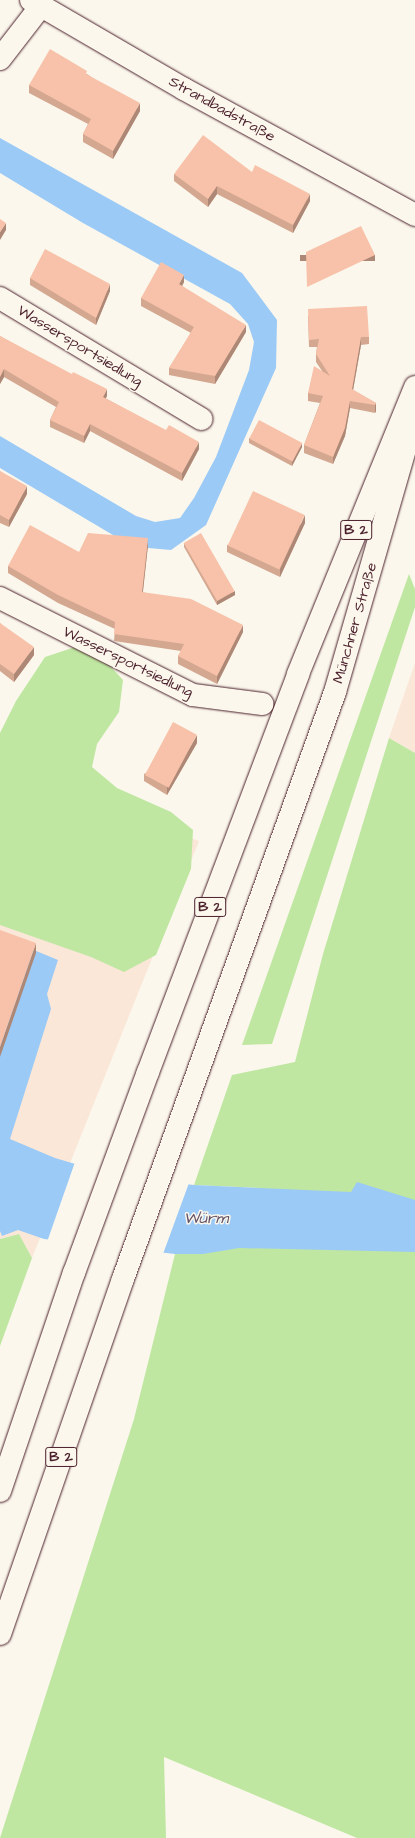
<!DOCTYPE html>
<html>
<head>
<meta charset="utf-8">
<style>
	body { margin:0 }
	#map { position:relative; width:415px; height:1838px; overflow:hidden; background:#fbf7ec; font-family:"Architects Daughter",sans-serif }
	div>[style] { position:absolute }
	.built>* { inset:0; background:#fae7d8 }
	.green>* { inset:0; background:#bfe7a2 }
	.water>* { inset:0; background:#9bcaf6 }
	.pier>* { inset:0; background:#fbf7ec }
	.roads { filter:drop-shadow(0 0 1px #4a1f2b) drop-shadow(0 0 1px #4a1f2b) }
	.minor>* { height:22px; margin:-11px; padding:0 11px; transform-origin:11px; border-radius:11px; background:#fbf7ec }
	.major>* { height:22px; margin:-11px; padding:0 11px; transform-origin:11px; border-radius:11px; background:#fbf7ec }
	.wall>* { inset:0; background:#d4a791 }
	.shaded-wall>* { inset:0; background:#ad8876; transform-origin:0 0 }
	.building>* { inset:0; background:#f7c2a9; transform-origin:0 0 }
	span { translate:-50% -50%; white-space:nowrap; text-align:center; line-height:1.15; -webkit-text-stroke:3px #fbf7ec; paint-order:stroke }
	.shield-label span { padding:1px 3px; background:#fbf7ec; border:1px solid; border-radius:3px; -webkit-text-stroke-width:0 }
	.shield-label { font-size:14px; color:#4a1f2b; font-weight:700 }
	.street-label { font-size:15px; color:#4a1f2b }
	.water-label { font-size:16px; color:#625268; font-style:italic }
</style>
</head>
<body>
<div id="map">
	<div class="built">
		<i style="clip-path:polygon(415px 663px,415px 753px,389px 738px)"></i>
		<i style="clip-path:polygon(0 758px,62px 791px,199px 841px,32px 1258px,19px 1234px,0 1239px)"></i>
	</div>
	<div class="green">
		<i style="clip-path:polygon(409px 574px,415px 589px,415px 607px,272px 1044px,242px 1045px)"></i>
		<i style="clip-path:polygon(75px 647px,102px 657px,123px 680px,119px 712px,97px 744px,92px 767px,117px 788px,171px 812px,193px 830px,191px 869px,156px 955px,124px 972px,91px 957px,0 925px,0 733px,16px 701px,45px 657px)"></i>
		<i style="clip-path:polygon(389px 738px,415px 753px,415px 1838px,357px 1838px,164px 1757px,166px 1838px,0 1838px,134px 1419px,175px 1254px,203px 1254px,260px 1188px,194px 1185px,232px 1075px,295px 1062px,323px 954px)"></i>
		<i style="clip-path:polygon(19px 1234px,32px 1258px,0 1346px,0 1239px)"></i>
	</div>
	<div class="water">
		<i style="clip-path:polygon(0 138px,242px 273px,277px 320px,276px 368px,206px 525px,171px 550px,148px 548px,123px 541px,0 468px,0 436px,136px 516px,155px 522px,180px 518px,194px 498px,216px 457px,249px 370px,254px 342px,248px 324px,230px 304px,83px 223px,0 173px)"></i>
		<i style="clip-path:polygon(0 936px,58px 960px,47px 994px,51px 1009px,10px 1139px,55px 1158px,116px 1176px,194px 1185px,351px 1192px,357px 1182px,415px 1200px,415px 1252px,239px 1248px,203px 1254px,175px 1254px,44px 1239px,18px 1230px,2px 1236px,0 1231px)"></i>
	</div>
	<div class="pier">
		<i style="clip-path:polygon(75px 1162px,117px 1174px,189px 1183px,163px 1254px,47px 1242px)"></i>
	</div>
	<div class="roads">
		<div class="minor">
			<i style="left:31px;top:0;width:177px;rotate:30.2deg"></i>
			<i style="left:184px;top:89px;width:263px;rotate:28.6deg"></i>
			<i style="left:0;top:59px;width:67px;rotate:-52.3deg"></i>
			<i style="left:0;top:298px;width:235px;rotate:31deg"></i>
			<i style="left:0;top:598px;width:216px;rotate:26.7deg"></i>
			<i style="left:193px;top:695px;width:70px;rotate:7.4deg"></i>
		</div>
		<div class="major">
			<i style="left:0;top:1491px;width:230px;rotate:-71.3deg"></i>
			<i style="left:74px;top:1273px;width:214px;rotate:-69.8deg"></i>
			<i style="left:148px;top:1072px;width:425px;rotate:-69.3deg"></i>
			<i style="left:298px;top:674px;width:310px;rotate:-67.8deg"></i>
			<i style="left:0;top:1634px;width:376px;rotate:-70.9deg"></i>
			<i style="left:123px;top:1279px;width:624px;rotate:-70.14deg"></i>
			<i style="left:335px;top:692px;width:288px;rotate:-73.9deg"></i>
		</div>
	</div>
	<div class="wall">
		<i style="clip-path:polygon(87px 74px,140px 111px,113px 159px,83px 142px,83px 134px,88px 124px,29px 93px,29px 85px)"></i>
		<i style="clip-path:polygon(252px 172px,310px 201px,293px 233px,217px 194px,208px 207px,174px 181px,174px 174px)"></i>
		<i style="clip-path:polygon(30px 278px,110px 291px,96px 325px,30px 285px)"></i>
		<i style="clip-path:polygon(184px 282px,182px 286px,246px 332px,215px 384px,169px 375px,169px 368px,191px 333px,141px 306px,141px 298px)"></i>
		<i style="clip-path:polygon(308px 316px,369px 337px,369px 344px,361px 345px,353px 390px,376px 403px,376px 411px,375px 413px,350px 408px,345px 436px,333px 464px,304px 453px,304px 445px,320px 403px,308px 401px,308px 393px,322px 371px,316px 362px,316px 354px,317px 347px,309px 347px)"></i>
		<i style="clip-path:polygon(0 336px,107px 396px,105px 398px,199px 449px,182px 481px,90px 431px,84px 443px,50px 427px,50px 420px,56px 407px,4px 377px,0 384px)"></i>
		<i style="clip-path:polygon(249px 438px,302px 447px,292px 466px,249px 443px)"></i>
		<i style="clip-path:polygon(0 471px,27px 494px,9px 527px,0 523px)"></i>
		<i style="clip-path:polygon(305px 523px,280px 577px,227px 552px,227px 545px)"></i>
		<i style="clip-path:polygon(184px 543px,235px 595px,217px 605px,184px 547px)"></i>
		<i style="clip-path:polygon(148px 545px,143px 592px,243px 632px,217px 684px,178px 664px,178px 656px,181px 651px,114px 641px,115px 629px,58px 603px,8px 573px,8px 566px,79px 552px)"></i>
		<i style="clip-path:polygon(0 623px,34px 655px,14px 682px,0 671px)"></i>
		<i style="clip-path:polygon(197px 743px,167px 795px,144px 781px,144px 774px)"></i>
	</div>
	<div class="shaded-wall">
		<i style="clip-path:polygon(140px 103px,140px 111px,113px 159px,113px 151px)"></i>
		<i style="clip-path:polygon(217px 186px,217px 194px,208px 207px,208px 199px)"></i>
		<i style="clip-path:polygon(310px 194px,310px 201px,293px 233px,293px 225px)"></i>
		<i style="clip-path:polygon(6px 223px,6px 230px,0 240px,0 232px)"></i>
		<i style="left:375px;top:255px;width:6px;height:75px;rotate:90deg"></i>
		<i style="clip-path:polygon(184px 275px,184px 282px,179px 292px,179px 284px)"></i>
		<i style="clip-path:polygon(110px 284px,110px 291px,96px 325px,96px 318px)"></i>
		<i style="clip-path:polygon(246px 325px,246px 332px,215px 384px,215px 376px)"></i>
		<i style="clip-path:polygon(361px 337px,361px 345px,352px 396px,352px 389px)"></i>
		<i style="clip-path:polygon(4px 369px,4px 377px,0 384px,0 377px)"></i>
		<i style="clip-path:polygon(107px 389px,107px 396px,103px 404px,103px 397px)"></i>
		<i style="clip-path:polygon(350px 401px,350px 408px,345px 436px,333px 464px,333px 457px)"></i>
		<i style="clip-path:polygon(376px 403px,376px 411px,375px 413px,375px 405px)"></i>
		<i style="clip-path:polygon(90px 424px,90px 431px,84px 443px,84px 436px)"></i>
		<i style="clip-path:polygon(199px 442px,199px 449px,182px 481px,182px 473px)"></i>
		<i style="clip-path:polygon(302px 443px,302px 447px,292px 466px,292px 462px)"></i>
		<i style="clip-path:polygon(27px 486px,27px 494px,9px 527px,9px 520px)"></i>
		<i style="clip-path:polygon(305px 515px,305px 523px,280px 577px,280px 569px)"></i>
		<i style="clip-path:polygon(148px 538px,148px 545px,142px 599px,142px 592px)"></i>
		<i style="clip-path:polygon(235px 591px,235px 595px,217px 605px,217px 601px)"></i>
		<i style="clip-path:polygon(243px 625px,243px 632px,217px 684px,217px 676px)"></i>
		<i style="clip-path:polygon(34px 647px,34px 655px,14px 682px,14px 674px)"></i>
		<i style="clip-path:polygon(197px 735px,197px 743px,167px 795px,167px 787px)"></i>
		<i style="clip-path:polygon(36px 943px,36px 953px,0 1057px,0 1047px)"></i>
	</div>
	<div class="building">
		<i style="clip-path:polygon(50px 49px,87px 71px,86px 74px,140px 103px,113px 151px,83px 134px,91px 119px,29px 85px)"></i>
		<i style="clip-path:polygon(203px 135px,252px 172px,255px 165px,310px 194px,293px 225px,217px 186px,208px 199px,174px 174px)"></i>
		<i style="clip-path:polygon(0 219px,6px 223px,0 232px)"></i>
		<i style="clip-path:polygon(361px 226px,375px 255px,307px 287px,306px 252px)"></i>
		<i style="clip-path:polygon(45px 249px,110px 284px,96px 318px,30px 278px)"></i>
		<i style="clip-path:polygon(161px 262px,184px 275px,179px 284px,246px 325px,215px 376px,169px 368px,194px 327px,141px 298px)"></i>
		<i style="clip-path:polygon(367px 306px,369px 337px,361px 337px,352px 389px,376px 403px,375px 405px,350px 401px,345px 428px,333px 457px,304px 445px,323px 396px,308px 393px,314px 366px,330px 376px,316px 354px,319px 339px,309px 340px,308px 309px)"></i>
		<i style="clip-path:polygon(0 336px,72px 374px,73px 372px,107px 389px,103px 397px,166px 430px,169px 425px,199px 442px,182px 473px,90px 424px,84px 436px,50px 420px,59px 402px,4px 369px,0 377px)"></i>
		<i style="left:259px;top:420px;width:49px;height:21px;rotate:28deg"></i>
		<i style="clip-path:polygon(0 471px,27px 486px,9px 520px,0 515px)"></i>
		<i style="left:253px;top:491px;width:57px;height:60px;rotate:25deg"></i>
		<i style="clip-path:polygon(30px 525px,79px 552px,88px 533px,148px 538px,142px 592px,191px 599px,243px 625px,217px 676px,178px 656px,184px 644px,114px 634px,115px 622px,58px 595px,8px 566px)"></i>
		<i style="left:201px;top:533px;width:67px;height:20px;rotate:60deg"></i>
		<i style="clip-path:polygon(0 623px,34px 647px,14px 674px,0 664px)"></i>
		<i style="left:173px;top:722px;width:27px;height:60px;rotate:28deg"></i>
		<i style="clip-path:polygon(0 930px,36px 943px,0 1047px)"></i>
	</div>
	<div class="shield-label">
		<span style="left:356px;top:530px">B 2</span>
		<span style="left:210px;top:907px">B 2</span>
		<span style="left:61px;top:1457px">B 2</span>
	</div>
	<div class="street-label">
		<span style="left:222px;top:109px;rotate:29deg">Strandbadstraße</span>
		<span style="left:80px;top:346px;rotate:31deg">Wassersportsiedlung</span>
		<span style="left:355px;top:623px;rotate:-74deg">Münchner Straße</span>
		<span style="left:128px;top:662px;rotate:26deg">Wassersportsiedlung</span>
	</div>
	<div class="water-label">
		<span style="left:206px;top:1218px">Würm</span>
	</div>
</div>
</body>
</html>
